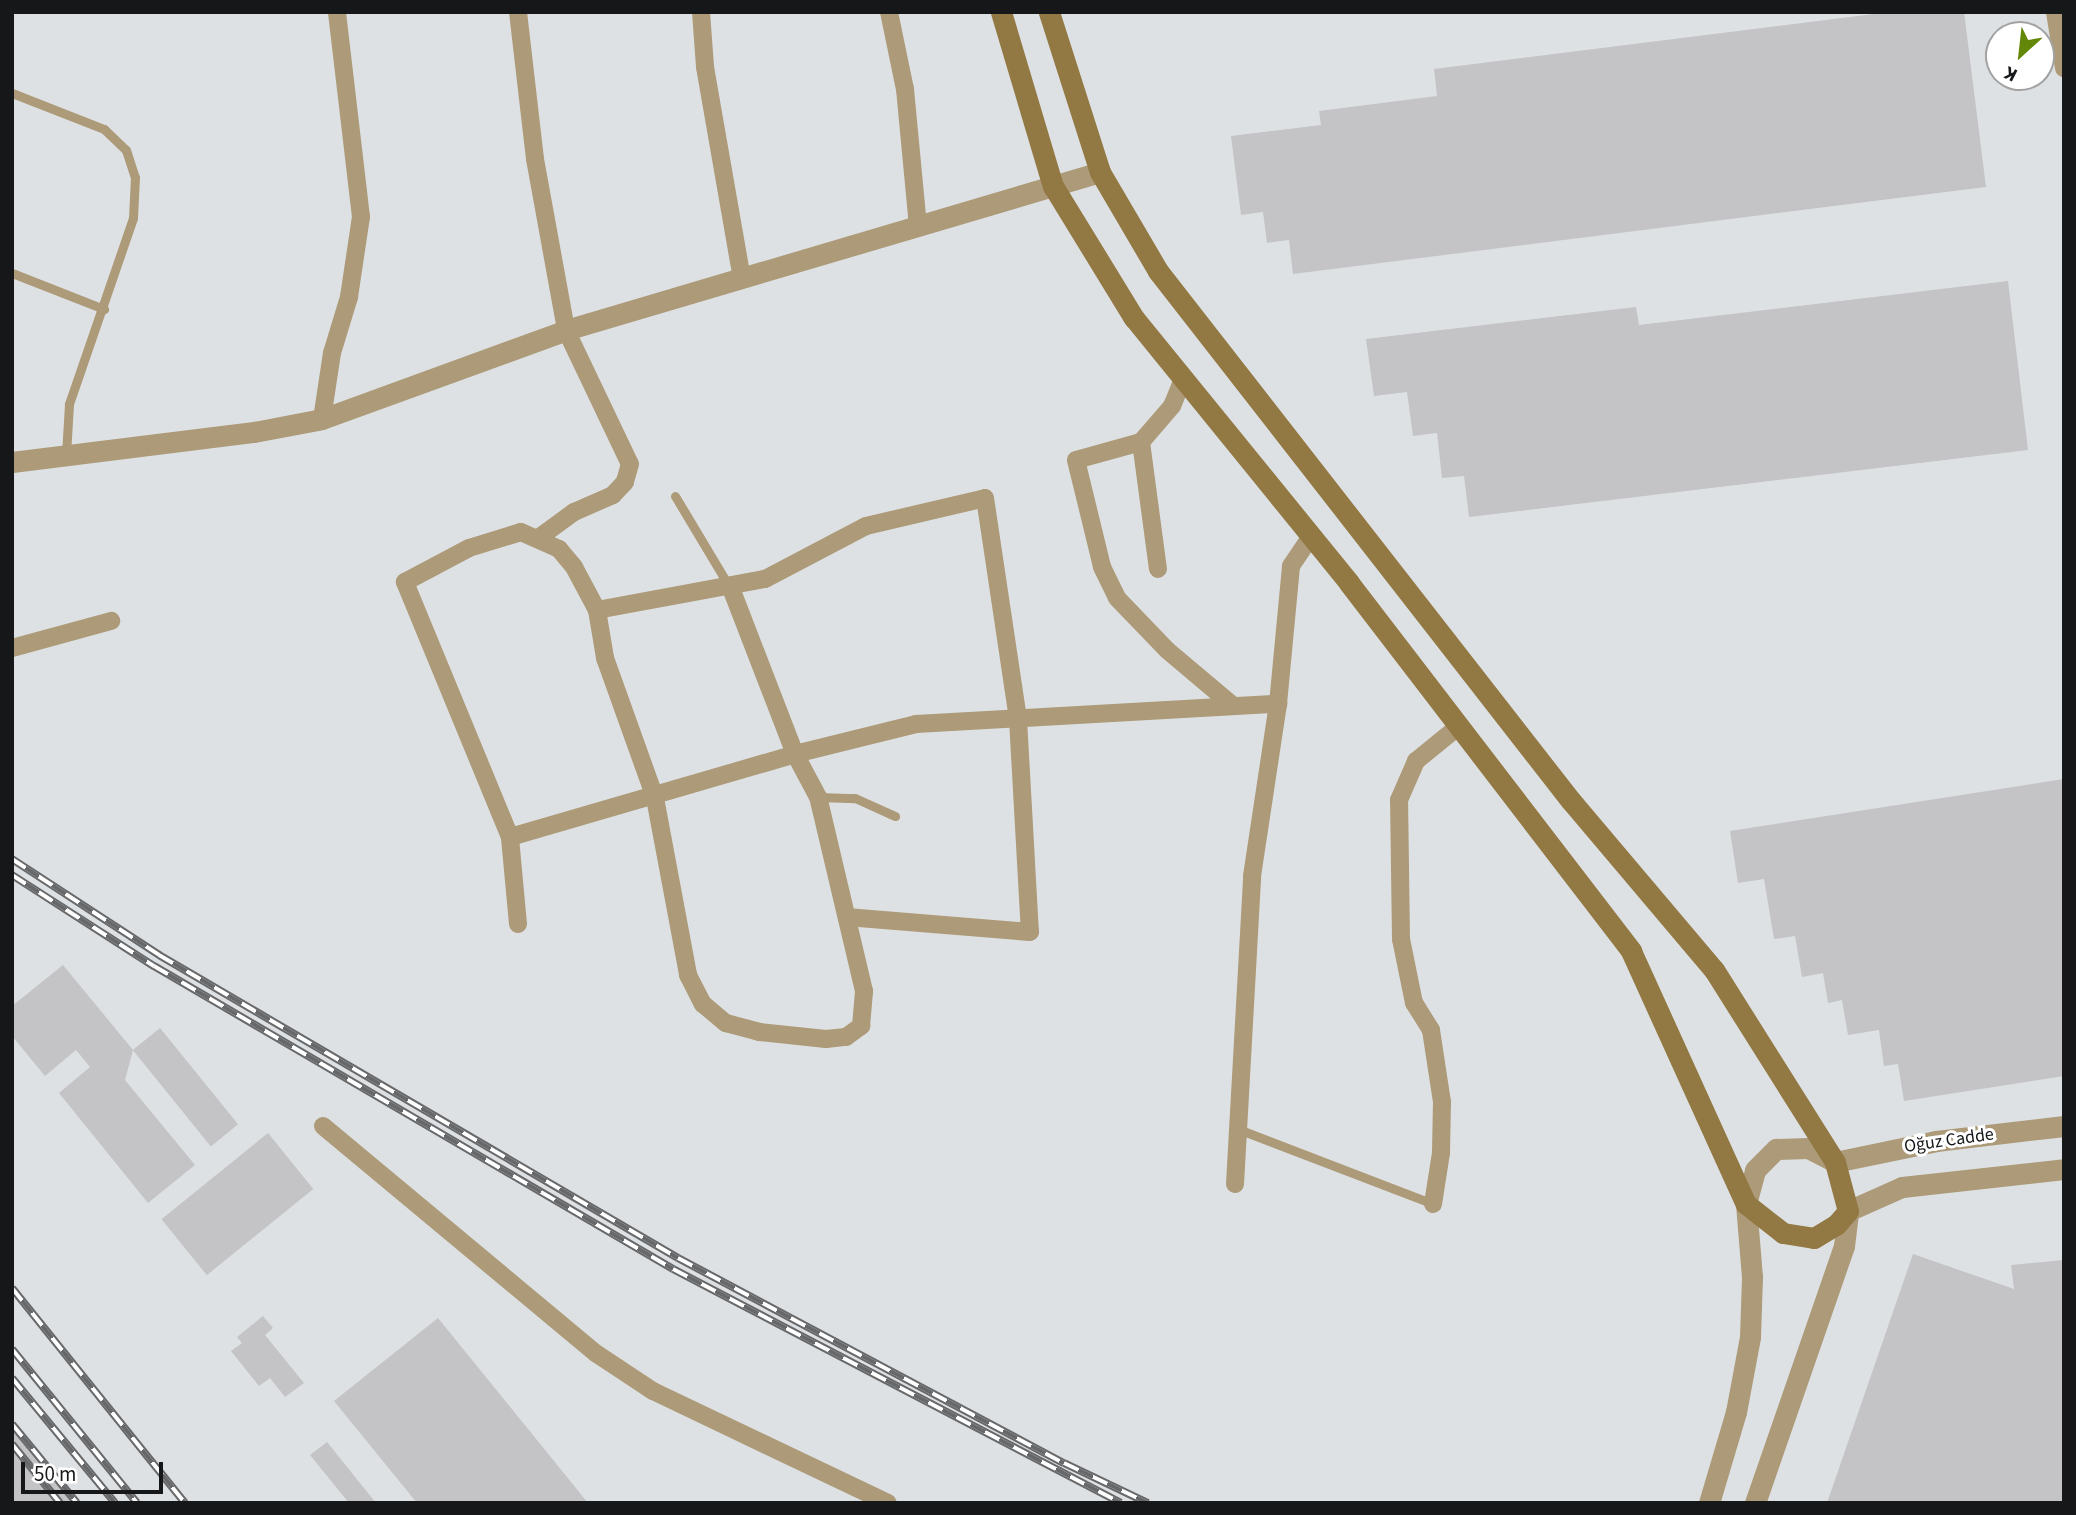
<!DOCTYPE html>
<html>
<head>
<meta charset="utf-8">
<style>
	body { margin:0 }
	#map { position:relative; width:2076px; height:1515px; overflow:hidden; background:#dee1e3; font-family:"Source Sans 3",sans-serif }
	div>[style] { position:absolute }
	.building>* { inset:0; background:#c4c3c5; transform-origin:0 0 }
	.service>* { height:9px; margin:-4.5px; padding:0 4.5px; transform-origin:4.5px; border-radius:4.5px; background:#ac9a78 }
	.minor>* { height:18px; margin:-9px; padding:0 9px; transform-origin:9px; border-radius:9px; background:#ac9a78 }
	.tertiary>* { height:21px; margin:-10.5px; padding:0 10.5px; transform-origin:10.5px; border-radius:10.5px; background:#ac9a78 }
	.secondary>* { height:21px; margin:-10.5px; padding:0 10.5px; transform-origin:10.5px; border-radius:10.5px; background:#927842 }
	.rail>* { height:8px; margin-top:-4px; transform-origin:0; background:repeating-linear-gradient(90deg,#fff 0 16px,#67686a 0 32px); box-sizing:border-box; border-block:2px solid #67686a }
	span { translate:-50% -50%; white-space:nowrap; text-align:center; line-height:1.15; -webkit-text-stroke:6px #fff; paint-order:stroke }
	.street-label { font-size:18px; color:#161718 }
	.frame { position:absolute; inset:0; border:14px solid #161718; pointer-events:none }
	.north { position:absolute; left:1985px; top:21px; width:70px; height:70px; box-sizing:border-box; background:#fff; border:2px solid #a2a2a3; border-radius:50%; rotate:207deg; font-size:19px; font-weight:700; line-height:28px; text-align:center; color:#161718 }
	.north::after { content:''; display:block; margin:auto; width:24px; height:32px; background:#628709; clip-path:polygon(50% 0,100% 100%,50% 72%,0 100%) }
	.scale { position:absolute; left:21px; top:1462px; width:142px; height:32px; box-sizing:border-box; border:4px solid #161718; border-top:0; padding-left:9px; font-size:21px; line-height:24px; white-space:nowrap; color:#161718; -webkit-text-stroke:5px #fff; paint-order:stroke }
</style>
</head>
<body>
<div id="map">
	<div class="building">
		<i style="clip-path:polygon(1890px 12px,1964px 12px,1986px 187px,1293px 274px,1289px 240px,1267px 243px,1263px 212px,1241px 215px,1231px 136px,1321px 125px,1319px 111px,1437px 96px,1434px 69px)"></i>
		<i style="clip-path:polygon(2008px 281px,2028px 450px,1469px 517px,1464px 476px,1442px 478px,1437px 433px,1413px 436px,1407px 392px,1374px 396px,1366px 339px,1636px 307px,1639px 325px)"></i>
		<i style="clip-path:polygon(2064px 779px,2064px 1076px,1904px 1101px,1898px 1064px,1884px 1066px,1879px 1030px,1848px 1035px,1842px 1000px,1828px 1003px,1823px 973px,1802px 977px,1795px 936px,1774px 939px,1764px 879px,1738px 883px,1730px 831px)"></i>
		<i style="clip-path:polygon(63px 965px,133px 1050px,125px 1080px,195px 1165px,148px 1203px,59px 1093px,90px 1067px,76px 1050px,45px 1076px,12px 1036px,12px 1006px)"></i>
		<i style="left:160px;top:1028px;width:124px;height:35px;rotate:51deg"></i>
		<i style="left:268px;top:1133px;width:72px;height:137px;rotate:51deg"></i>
		<i style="clip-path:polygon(1913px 1254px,2014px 1289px,2011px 1265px,2064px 1260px,2064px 1503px,1827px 1503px)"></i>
		<i style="clip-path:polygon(263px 1316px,273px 1328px,265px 1335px,304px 1383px,285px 1397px,270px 1378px,259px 1386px,231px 1351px,242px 1343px,237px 1337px)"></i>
		<i style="clip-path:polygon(438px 1318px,588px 1503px,417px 1503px,334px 1401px)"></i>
		<i style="clip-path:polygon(12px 1420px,82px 1503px,12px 1503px)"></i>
		<i style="clip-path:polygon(327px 1442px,376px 1503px,349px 1503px,310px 1455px)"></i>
	</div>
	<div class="service">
		<i style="left:12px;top:93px;width:99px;rotate:21.4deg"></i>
		<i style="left:104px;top:129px;width:30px;rotate:44deg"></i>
		<i style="left:126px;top:150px;width:28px;rotate:72deg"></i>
		<i style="left:135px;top:177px;width:41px;rotate:92.8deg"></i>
		<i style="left:133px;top:218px;width:197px;rotate:109deg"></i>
		<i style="left:69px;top:404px;width:50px;rotate:93.4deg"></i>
		<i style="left:12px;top:273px;width:99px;rotate:21.4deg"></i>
		<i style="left:675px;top:496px;width:107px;rotate:59.1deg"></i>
		<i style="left:818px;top:797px;width:37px;rotate:2deg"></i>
		<i style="left:855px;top:798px;width:44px;rotate:24.2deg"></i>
		<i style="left:1238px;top:1129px;width:209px;rotate:21deg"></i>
	</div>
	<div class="minor">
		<i style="left:518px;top:12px;width:148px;rotate:83.4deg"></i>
		<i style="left:535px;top:159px;width:174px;rotate:79.7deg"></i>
		<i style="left:566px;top:330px;width:148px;rotate:64.5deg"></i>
		<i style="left:630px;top:464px;width:19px;rotate:106deg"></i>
		<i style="left:625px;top:482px;width:18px;rotate:133deg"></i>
		<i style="left:613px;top:495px;width:43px;rotate:156.4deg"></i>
		<i style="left:574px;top:512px;width:42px;rotate:143.7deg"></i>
		<i style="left:701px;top:12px;width:55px;rotate:85.8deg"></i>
		<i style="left:705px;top:67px;width:214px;rotate:80.1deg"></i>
		<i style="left:889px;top:12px;width:79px;rotate:78.3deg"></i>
		<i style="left:905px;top:89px;width:138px;rotate:84.6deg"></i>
		<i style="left:2055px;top:12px;width:57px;rotate:80.9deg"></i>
		<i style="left:1183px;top:379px;width:29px;rotate:112deg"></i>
		<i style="left:1172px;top:406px;width:48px;rotate:130.7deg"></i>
		<i style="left:1141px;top:442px;width:67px;rotate:164.5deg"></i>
		<i style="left:1076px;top:460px;width:110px;rotate:76.3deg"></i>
		<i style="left:1102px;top:567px;width:34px;rotate:64deg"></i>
		<i style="left:1117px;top:598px;width:72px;rotate:46.1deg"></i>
		<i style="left:1167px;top:650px;width:84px;rotate:40.2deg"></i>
		<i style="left:322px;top:419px;width:67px;rotate:-81.4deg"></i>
		<i style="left:332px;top:353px;width:59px;rotate:-73.1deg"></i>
		<i style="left:349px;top:297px;width:81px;rotate:-81.5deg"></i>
		<i style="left:361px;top:217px;width:206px;rotate:-96.7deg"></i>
		<i style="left:1141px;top:442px;width:128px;rotate:82.4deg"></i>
		<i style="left:597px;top:610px;width:171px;rotate:-10.5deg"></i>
		<i style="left:765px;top:579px;width:114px;rotate:-27.7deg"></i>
		<i style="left:866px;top:526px;width:122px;rotate:-13.2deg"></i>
		<i style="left:985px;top:498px;width:223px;rotate:81.5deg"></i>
		<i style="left:1018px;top:719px;width:213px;rotate:86.8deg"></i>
		<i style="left:1030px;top:932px;width:184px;rotate:-175.3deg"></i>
		<i style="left:12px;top:648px;width:103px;rotate:-15.3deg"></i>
		<i style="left:510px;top:837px;width:297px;rotate:-16.2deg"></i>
		<i style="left:795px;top:754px;width:125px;rotate:-13.9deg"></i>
		<i style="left:916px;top:724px;width:363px;rotate:-3.2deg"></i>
		<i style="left:518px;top:924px;width:87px;rotate:-95.3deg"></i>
		<i style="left:510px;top:837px;width:276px;rotate:-112.4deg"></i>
		<i style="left:405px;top:582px;width:72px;rotate:-28deg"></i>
		<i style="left:469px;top:548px;width:54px;rotate:-17.1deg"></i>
		<i style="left:521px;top:532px;width:42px;rotate:24.1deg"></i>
		<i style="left:559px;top:549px;width:23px;rotate:50deg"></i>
		<i style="left:574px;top:567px;width:49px;rotate:61.9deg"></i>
		<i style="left:597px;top:610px;width:49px;rotate:80.5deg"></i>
		<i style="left:605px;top:658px;width:149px;rotate:70.3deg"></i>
		<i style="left:655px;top:798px;width:180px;rotate:79.4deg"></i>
		<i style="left:688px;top:975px;width:33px;rotate:63deg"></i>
		<i style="left:703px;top:1004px;width:30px;rotate:40deg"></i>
		<i style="left:726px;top:1023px;width:34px;rotate:15deg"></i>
		<i style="left:759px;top:1032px;width:67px;rotate:6deg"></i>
		<i style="left:826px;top:1039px;width:20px;rotate:-6deg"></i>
		<i style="left:846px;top:1037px;width:19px;rotate:-36deg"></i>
		<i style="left:861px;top:1026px;width:35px;rotate:-85deg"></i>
		<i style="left:864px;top:991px;width:199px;rotate:-103.3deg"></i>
		<i style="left:818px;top:797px;width:49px;rotate:-118.1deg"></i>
		<i style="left:795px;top:754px;width:178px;rotate:-111.1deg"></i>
		<i style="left:323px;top:1126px;width:356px;rotate:39.8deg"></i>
		<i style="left:597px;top:1354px;width:67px;rotate:33.5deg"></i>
		<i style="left:653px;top:1391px;width:260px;rotate:25.5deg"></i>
		<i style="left:1235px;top:1184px;width:308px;rotate:-86.8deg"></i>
		<i style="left:1252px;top:876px;width:174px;rotate:-81.4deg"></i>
		<i style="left:1278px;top:704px;width:139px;rotate:-84.6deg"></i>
		<i style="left:1291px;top:566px;width:36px;rotate:-56deg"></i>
		<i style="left:1433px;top:1204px;width:52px;rotate:-81.1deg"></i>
		<i style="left:1441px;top:1153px;width:51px;rotate:-88.9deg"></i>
		<i style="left:1442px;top:1102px;width:73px;rotate:-98.7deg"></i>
		<i style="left:1431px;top:1030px;width:32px;rotate:-122deg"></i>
		<i style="left:1414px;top:1003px;width:65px;rotate:-101.5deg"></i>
		<i style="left:1401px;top:939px;width:139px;rotate:-90.8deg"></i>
		<i style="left:1399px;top:800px;width:43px;rotate:-66.4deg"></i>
		<i style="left:1416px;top:761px;width:55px;rotate:-39.1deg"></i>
	</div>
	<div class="tertiary">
		<i style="left:12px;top:462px;width:244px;rotate:-7.1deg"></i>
		<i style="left:254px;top:432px;width:69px;rotate:-10.8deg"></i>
		<i style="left:322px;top:419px;width:260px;rotate:-20deg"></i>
		<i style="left:566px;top:330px;width:557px;rotate:-16.48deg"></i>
		<i style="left:1709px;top:1503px;width:95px;rotate:-73.5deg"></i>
		<i style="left:1736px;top:1412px;width:76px;rotate:-79.4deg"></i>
		<i style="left:1750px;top:1337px;width:60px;rotate:-88.1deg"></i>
		<i style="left:1752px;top:1277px;width:73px;rotate:-94.7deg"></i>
		<i style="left:1746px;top:1204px;width:35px;rotate:-75deg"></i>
		<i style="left:1755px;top:1170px;width:30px;rotate:-45deg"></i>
		<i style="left:1776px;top:1149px;width:32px;rotate:-2deg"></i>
		<i style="left:1808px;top:1148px;width:30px;rotate:27deg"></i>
		<i style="left:1835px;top:1162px;width:103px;rotate:-11.7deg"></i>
		<i style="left:1936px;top:1141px;width:129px;rotate:-6.7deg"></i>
		<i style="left:1755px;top:1503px;width:272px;rotate:-70.9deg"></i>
		<i style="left:1844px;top:1246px;width:35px;rotate:-83deg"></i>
		<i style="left:1848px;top:1211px;width:59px;rotate:-24deg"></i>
		<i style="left:1902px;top:1187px;width:163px;rotate:-6.3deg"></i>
	</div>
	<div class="secondary">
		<i style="left:1001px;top:12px;width:182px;rotate:73.4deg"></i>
		<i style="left:1053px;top:186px;width:155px;rotate:58.5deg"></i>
		<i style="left:1134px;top:318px;width:341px;rotate:50.9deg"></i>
		<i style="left:1349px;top:583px;width:464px;rotate:52.5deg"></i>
		<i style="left:1631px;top:951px;width:278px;rotate:65.6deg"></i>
		<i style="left:1746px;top:1204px;width:47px;rotate:38.1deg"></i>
		<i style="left:1783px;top:1233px;width:31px;rotate:9deg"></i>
		<i style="left:1814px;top:1238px;width:26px;rotate:-31deg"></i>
		<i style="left:1836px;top:1225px;width:18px;rotate:-49deg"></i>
		<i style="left:1848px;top:1211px;width:51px;rotate:-104.9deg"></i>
		<i style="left:1835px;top:1162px;width:227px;rotate:-122.2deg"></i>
		<i style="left:1714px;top:970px;width:221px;rotate:-130.2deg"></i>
		<i style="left:1571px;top:801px;width:672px;rotate:-127.93deg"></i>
		<i style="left:1158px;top:271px;width:115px;rotate:-120.4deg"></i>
		<i style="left:1100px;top:172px;width:168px;rotate:-107.7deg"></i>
	</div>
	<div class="rail">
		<i style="left:12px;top:859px;width:176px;rotate:33.1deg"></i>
		<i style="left:159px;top:955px;width:601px;rotate:30.28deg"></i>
		<i style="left:678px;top:1258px;width:437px;rotate:28deg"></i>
		<i style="left:1064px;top:1463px;width:93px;rotate:25.5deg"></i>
		<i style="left:12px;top:875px;width:169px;rotate:32.7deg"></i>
		<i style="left:154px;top:966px;width:601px;rotate:30.28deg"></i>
		<i style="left:673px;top:1269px;width:505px;rotate:27.58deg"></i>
		<i style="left:12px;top:1288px;width:276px;rotate:51.2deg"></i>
		<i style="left:12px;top:1349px;width:198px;rotate:50.9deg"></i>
		<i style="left:12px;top:1378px;width:162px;rotate:50.5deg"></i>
		<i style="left:12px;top:1424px;width:102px;rotate:50.6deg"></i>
		<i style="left:12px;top:1444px;width:76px;rotate:50.9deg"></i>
	</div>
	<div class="street-label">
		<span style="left:1949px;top:1141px;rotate:-8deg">Oğuz Cadde</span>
	</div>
	<div class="frame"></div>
	<div class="north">K</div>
	<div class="scale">50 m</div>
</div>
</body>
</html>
